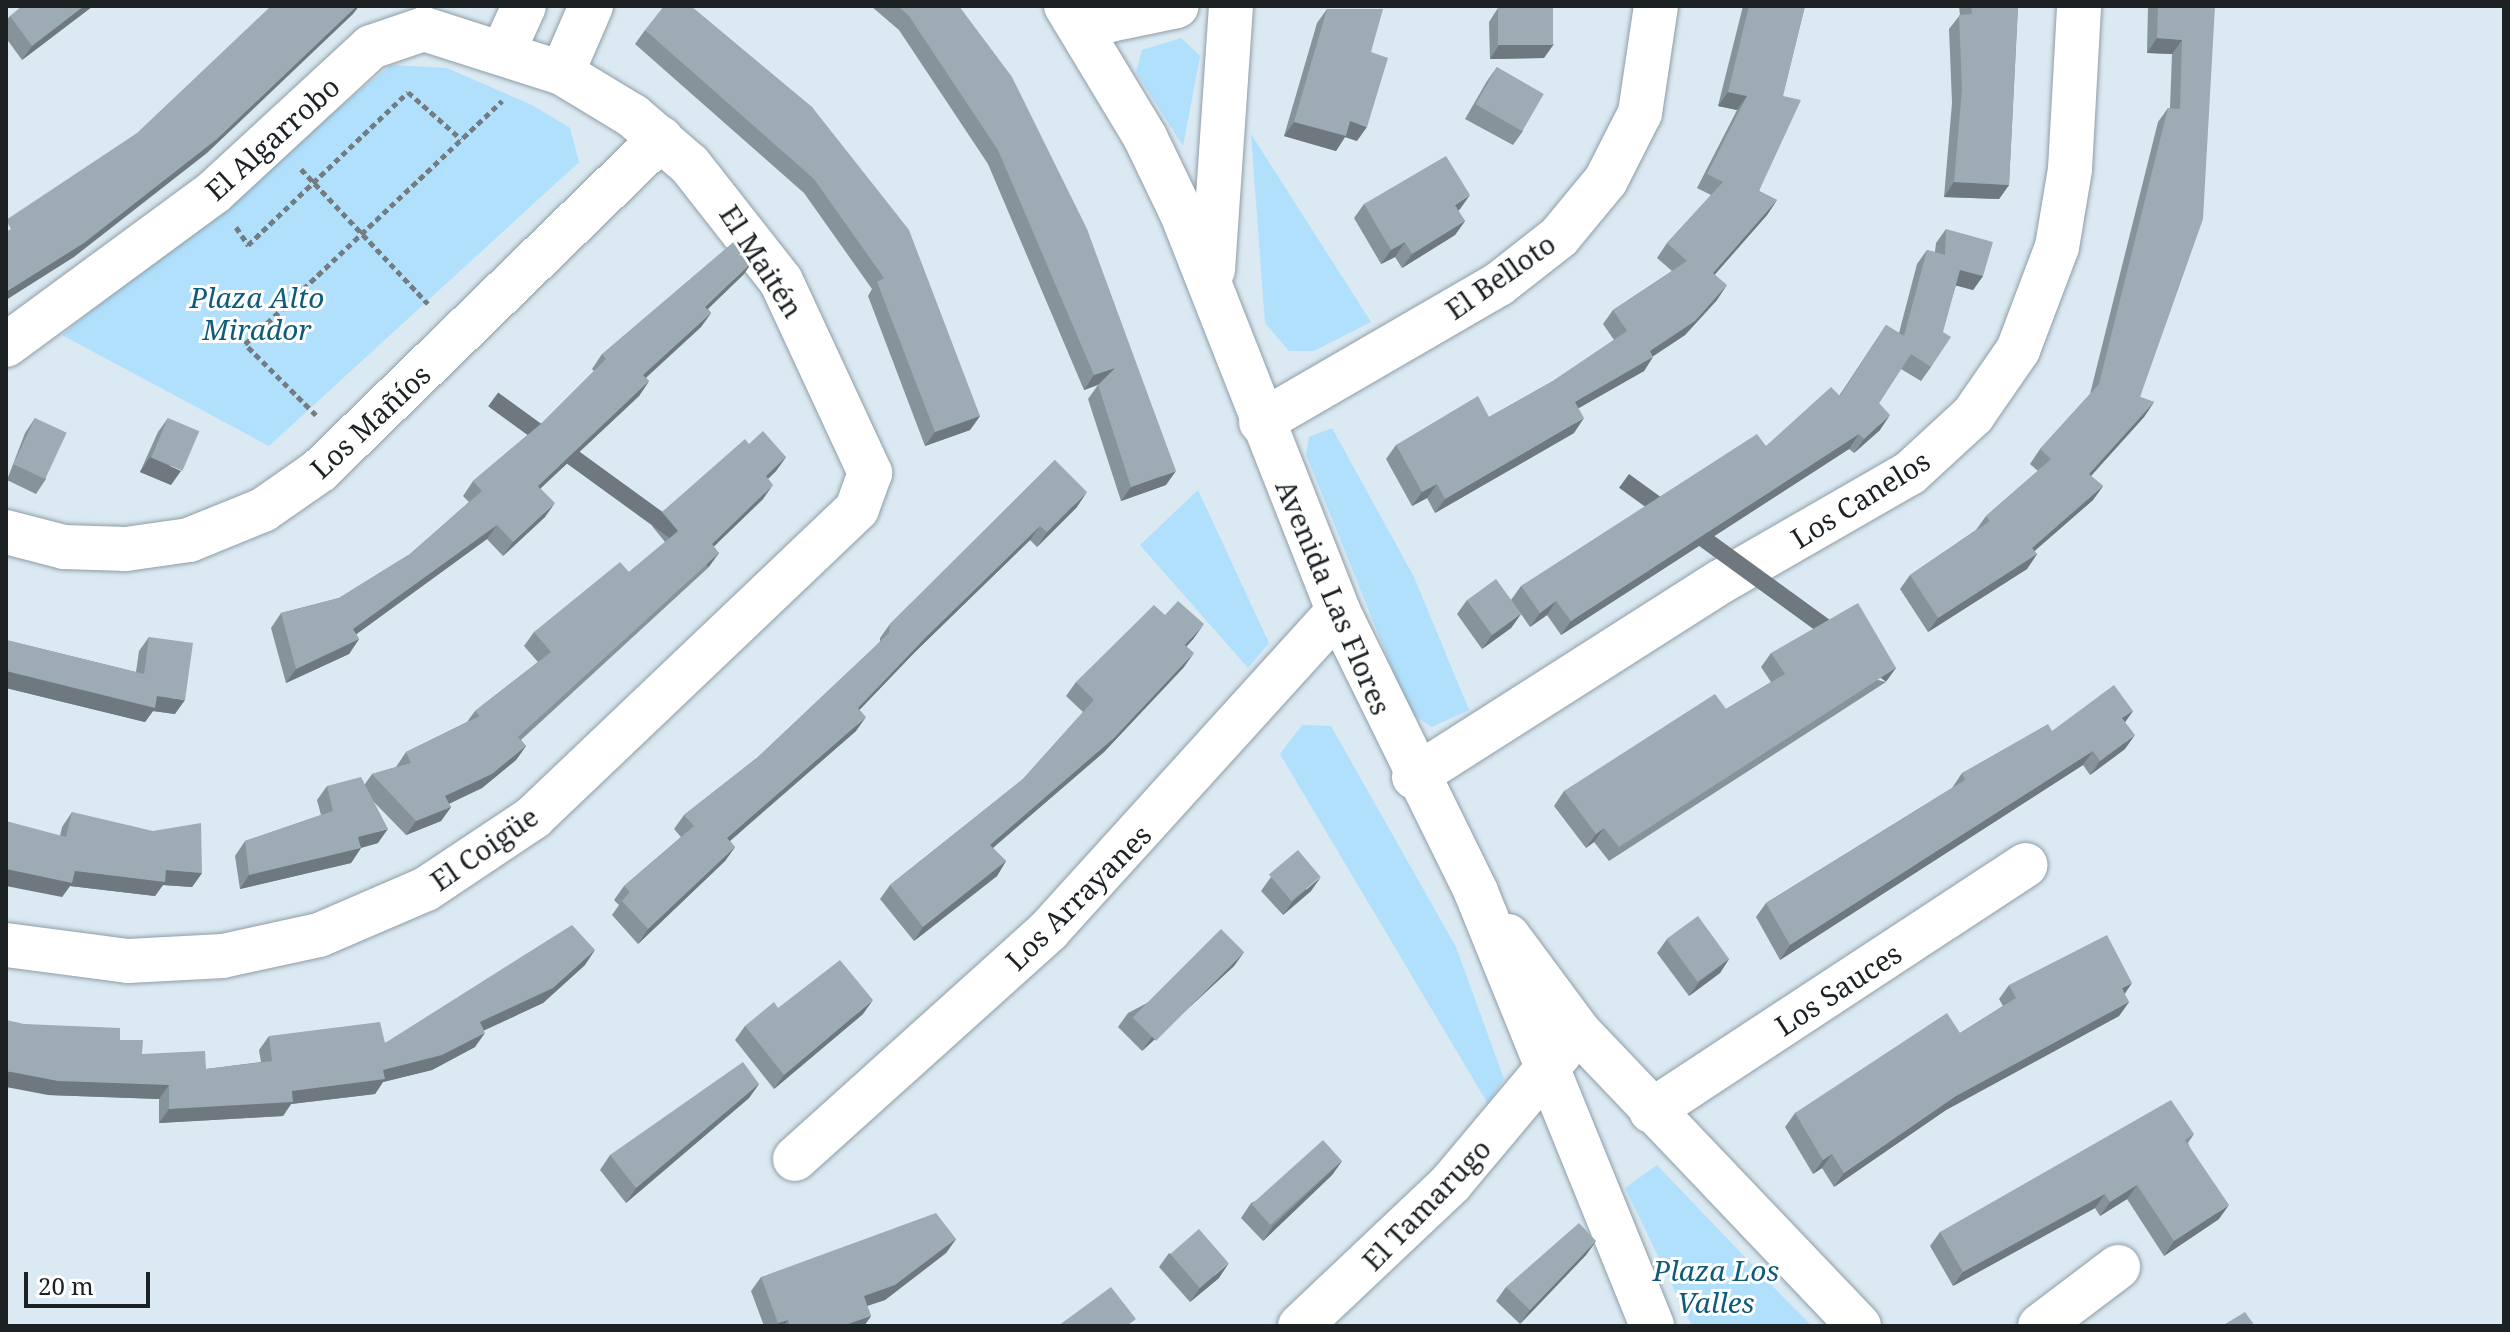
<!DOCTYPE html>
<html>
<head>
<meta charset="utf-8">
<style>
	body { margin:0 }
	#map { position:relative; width:2510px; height:1332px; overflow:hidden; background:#dae9f2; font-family:"Noto Serif",serif }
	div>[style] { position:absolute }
	.green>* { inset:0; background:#b0e0fc }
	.path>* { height:5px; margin-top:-2.5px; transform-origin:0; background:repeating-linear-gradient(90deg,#727c81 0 6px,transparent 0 10px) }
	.roads { filter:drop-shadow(0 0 2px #8f9da6) drop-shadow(0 0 2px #8f9da6) }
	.minor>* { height:44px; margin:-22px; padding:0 22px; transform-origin:22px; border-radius:22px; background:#fff }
	.wall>* { inset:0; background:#87939b }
	.shaded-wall>* { inset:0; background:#6e787e; transform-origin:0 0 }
	.building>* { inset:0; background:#9dabb4; transform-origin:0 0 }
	span { translate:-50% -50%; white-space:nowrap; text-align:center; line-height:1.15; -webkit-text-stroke:6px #fff; paint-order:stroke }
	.street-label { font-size:28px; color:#1c2124 }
	.park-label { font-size:28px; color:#0e5b7c; font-style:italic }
	.frame { position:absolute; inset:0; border:8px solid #1c2124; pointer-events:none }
	.scale { position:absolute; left:24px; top:1272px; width:126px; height:36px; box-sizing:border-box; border:4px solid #1c2124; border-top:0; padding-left:10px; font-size:24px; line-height:28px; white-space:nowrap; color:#1c2124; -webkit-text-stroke:6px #fff; paint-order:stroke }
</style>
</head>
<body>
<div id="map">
	<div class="green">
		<i style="clip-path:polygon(1181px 38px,1200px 56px,1183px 146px,1136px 72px,1142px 50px)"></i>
		<i style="clip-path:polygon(391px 65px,447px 68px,532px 105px,570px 128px,579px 162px,269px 446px,62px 335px)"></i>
		<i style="clip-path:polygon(1251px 134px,1371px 322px,1314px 351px,1289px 351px,1265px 323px)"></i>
		<i style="clip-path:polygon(1332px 428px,1414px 577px,1469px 710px,1432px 727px,1410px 713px,1306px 454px,1309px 437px)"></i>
		<i style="clip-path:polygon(1198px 490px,1269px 643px,1248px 668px,1140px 545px)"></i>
		<i style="clip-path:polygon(1302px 725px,1331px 726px,1456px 947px,1504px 1079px,1488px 1104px,1280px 754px)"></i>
		<i style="clip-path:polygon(1657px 1165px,1784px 1298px,1812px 1326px,1692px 1326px,1625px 1188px)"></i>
	</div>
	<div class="path">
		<i style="left:301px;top:169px;width:185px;rotate:46.7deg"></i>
		<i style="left:236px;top:227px;width:22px;rotate:56deg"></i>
		<i style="left:248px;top:245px;width:221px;rotate:-43.7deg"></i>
		<i style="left:408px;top:92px;width:71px;rotate:41.6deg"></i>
		<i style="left:316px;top:415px;width:100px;rotate:-135deg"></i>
		<i style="left:245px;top:344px;width:354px;rotate:-43.4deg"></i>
	</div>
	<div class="roads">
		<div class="minor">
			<i style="left:1066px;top:6px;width:153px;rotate:58.9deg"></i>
			<i style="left:1145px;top:137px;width:85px;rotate:64.3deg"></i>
			<i style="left:1182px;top:214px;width:427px;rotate:68.5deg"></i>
			<i style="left:1338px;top:611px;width:313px;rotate:63.8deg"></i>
			<i style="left:1476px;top:892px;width:468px;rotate:67.9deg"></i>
			<i style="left:1068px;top:8px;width:44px;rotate:15.9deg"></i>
			<i style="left:1110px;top:20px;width:68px;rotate:-11.8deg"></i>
			<i style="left:504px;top:50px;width:48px;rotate:-65.6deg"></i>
			<i style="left:562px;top:73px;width:73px;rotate:-66.6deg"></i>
			<i style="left:1213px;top:270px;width:265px;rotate:-86.1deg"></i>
			<i style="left:6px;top:345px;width:257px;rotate:-36.3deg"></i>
			<i style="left:213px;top:193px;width:215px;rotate:-42.7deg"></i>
			<i style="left:371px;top:47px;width:56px;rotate:-18.8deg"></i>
			<i style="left:424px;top:29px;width:145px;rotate:17.7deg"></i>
			<i style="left:562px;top:73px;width:83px;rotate:31.2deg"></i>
			<i style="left:633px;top:116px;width:75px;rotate:40.7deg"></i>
			<i style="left:690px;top:165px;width:147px;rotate:51.9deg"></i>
			<i style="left:781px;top:281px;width:212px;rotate:65.1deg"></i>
			<i style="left:870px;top:473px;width:38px;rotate:110deg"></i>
			<i style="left:857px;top:509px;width:446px;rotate:136.4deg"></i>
			<i style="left:534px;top:817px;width:130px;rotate:146.3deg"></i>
			<i style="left:426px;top:889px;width:116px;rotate:156.7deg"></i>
			<i style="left:319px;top:935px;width:98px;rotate:167.7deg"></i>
			<i style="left:223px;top:956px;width:95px;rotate:177deg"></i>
			<i style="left:128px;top:961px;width:123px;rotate:-172.5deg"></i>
			<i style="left:1261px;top:422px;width:275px;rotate:-30.1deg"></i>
			<i style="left:1499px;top:284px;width:76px;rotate:-38.1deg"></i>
			<i style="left:1559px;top:237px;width:74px;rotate:-50.5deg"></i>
			<i style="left:1606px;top:180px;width:75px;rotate:-63.1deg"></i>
			<i style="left:1640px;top:113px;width:108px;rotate:-81.5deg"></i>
			<i style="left:6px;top:532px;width:60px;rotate:14.5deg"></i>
			<i style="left:64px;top:547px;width:62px;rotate:1.8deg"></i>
			<i style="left:126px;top:549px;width:64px;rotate:-8.1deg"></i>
			<i style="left:189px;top:540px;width:80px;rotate:-22.1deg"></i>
			<i style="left:263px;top:510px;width:68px;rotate:-34.9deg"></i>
			<i style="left:319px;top:471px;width:477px;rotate:-44.2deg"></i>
			<i style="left:1414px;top:777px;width:365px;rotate:-32.5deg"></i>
			<i style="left:1722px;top:581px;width:217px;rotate:-29.9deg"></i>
			<i style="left:1910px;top:473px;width:86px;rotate:-42.6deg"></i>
			<i style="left:1973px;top:415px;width:79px;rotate:-55.3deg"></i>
			<i style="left:2018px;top:350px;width:110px;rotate:-69.3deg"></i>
			<i style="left:2057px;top:247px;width:79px;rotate:-80.5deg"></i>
			<i style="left:2070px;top:169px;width:163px;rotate:-86.8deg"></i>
			<i style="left:1508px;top:936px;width:119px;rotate:53.5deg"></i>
			<i style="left:1579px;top:1032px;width:406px;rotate:46.4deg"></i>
			<i style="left:1651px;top:1111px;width:448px;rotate:-33.3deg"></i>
			<i style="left:795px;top:1159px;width:342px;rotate:-42deg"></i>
			<i style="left:1049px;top:930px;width:430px;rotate:-47.8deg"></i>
			<i style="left:1300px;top:1326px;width:208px;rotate:-43.4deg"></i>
			<i style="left:1451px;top:1183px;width:170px;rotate:-50deg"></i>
			<i style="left:2040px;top:1326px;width:98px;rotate:-37.1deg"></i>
		</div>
	</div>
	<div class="wall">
		<i style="clip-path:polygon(93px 6px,22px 60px,6px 38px,6px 21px,10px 16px)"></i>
		<i style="clip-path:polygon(871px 6px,959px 6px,1166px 485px,1121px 501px,1088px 399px,1098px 385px,1084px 390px,988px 164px,899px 30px)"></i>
		<i style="clip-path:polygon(1743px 6px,1805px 6px,1759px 191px,1777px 200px,1767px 215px,1715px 274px,1717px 300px,1685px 335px,1653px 356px,1644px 371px,1578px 408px,1574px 433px,1435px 513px,1427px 498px,1412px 506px,1386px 459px,1396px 445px,1489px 417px,1553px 381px,1614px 340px,1603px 324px,1613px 310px,1672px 271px,1657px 258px,1667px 243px,1711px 195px,1697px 188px,1737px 110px,1718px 106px)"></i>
		<i style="clip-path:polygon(1959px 6px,2018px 6px,2009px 185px,1999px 199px,1944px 197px,1952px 103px,1949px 29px,1960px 15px)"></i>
		<i style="clip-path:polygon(2148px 6px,2215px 6px,2140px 397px,2154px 402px,2144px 417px,2091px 476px,2103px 486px,2093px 500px,2034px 551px,2037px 554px,2027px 569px,1928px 632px,1900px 589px,1910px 575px,1976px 530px,1986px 516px,2038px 471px,2030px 464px,2040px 449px,2090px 394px,2158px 122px,2168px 108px,2170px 108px,2172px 54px,2147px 53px)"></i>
		<i style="clip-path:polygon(1498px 8px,1544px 58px,1490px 59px,1489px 22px)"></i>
		<i style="clip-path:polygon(1327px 9px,1371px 52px,1357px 141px,1345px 137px,1336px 151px,1284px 136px,1317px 23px)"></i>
		<i style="clip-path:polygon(645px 30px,812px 107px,980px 416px,970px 430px,925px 446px,868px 296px,872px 289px,804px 193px,635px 44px)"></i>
		<i style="clip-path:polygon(1497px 67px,1523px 131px,1513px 145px,1465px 119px,1487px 81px)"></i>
		<i style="clip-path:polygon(1364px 204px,1460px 209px,1458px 211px,1465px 221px,1455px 235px,1402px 268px,1395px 257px,1381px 264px,1354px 218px)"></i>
		<i style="clip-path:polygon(1946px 229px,1983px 276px,1973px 290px,1956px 285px,1931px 367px,1921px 381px,1901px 369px,1879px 403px,1880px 430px,1854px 453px,1849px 449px,1561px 635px,1547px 615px,1530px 627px,1521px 614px,1511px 628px,1482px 649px,1457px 614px,1467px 600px,1511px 600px,1521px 586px,1766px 446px,1839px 396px,1886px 325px,1899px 333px,1917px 264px,1927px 250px,1935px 252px,1936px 243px)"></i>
		<i style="clip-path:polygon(744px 274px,708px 309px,711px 313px,701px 327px,646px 378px,649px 381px,639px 396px,541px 488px,545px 517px,503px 556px,487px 539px,356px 634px,359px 639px,349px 654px,286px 683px,271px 628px,281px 613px,339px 598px,410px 554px,469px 502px,463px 496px,473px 481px,543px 422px,594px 371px,592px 369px,602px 354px)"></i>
		<i style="clip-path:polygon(35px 418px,46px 479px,36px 494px,7px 480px,25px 433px)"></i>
		<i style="clip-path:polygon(168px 418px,171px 485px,140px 472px,158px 432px)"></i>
		<i style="clip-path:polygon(749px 444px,786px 457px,776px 471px,768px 479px,763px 499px,714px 546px,709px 567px,521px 740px,526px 746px,516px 760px,482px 788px,449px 804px,451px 807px,441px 821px,406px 835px,373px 801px,378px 843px,361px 848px,351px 863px,240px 889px,235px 856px,245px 841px,321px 815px,317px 800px,327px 786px,365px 784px,372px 774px,396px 767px,406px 752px,467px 722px,475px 711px,538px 662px,524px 646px,534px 632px,629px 572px,665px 542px,652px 526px,662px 512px)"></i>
		<i style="clip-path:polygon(1055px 460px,1077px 507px,1037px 547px,1030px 540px,915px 652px,859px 710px,856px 731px,730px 841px,735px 847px,725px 861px,638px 944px,612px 915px,619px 905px,614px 900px,624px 886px,681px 837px,674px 829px,684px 815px,758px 757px,880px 642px,880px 638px,890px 624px)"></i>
		<i style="clip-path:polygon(149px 637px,175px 714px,153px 711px,145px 722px,6px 688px,6px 640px,136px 672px,139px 651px)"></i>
		<i style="clip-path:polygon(1194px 638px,1187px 646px,1184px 667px,1104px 752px,993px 848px,1006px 861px,997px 876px,914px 941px,880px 899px,890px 885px,1023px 779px,1083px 712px,1066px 696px,1076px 682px)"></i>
		<i style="clip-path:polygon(1771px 653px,1886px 682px,1609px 861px,1594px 842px,1586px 848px,1554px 806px,1564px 791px,1726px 709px,1771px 682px,1761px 667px)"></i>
		<i style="clip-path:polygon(2133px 711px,2125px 722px,2125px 749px,2090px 775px,2083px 765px,1780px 960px,1756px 917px,1766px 903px,1952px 788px,1962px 773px,2052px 731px)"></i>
		<i style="clip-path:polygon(72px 812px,202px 873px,192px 887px,163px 885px,155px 896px,70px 886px,62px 897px,60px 836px,62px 827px)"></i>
		<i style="clip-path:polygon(1271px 877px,1311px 891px,1283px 915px,1261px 891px)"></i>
		<i style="clip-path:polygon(1667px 939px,1729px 959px,1720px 973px,1689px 996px,1657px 953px)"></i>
		<i style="clip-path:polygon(1244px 952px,1234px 966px,1142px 1051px,1118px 1027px,1128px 1013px)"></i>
		<i style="clip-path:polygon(585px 965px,543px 1003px,484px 1030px,475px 1047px,432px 1070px,383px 1082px,375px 1094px,291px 1104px,283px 1116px,159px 1123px,159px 1099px,48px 1095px,24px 1024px,120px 1040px,142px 1054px,206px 1069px,261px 1062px,259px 1050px,269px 1036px,385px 1043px)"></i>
		<i style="clip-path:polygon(2009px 985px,2124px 994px,2129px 1002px,2119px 1016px,1946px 1110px,1834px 1187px,1822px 1168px,1813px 1174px,1785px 1127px,1795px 1113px,1960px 1033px,2003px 1006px,1999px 999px)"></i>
		<i style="clip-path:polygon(778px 1008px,863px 1014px,774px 1089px,735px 1040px,745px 1026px)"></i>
		<i style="clip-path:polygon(759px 1084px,749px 1098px,626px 1203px,600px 1170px,610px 1155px)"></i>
		<i style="clip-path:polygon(2194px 1134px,2188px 1143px,2219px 1219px,2164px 1256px,2127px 1199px,2100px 1216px,2095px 1208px,1953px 1286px,1930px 1246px,1940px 1232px)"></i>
		<i style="clip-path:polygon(1342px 1161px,1332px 1175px,1263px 1241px,1241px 1218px,1251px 1203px)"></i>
		<i style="clip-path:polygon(956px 1239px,946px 1253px,885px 1300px,867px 1306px,871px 1316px,864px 1326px,764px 1326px,751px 1291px,761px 1277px)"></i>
		<i style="clip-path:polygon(1596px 1241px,1586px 1255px,1520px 1324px,1496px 1301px,1506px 1287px)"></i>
		<i style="clip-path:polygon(1169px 1253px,1219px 1278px,1190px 1302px,1159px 1267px)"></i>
	</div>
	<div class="shaded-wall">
		<i style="clip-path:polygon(84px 6px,93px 6px,22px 60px,32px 46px)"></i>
		<i style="clip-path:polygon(357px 6px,359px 6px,353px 14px,207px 153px,74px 257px,6px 300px,6px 292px)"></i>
		<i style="clip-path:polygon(2157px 38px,2182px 40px,2172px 54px,2147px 53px)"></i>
		<i style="clip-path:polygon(1554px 44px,1544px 58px,1490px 59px,1499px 45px)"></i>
		<i style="clip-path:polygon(1728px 92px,1747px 96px,1737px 110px,1718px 106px)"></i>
		<i style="clip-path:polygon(1350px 121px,1367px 127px,1357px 141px,1345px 137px,1336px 151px,1284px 136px,1294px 122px)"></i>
		<i style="clip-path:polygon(1954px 182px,2009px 185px,1999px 199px,1944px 197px)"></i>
		<i style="clip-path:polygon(1470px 195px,1460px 209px,1445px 219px,1455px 205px)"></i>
		<i style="clip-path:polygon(1777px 200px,1767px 215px,1704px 287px,1713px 273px)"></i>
		<i style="clip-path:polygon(1465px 221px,1455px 235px,1402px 268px,1412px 254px)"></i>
		<i style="clip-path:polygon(1405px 242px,1395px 257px,1381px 264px,1391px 250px)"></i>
		<i style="clip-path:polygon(754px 260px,744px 274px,695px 321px,705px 307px)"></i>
		<i style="clip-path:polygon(1960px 270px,1983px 276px,1973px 290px,1950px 284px)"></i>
		<i style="clip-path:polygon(1727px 285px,1717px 300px,1685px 335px,1646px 361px,1653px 357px,1644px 371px,1565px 416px,1575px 402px,1650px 351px)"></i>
		<i style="clip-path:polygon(711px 313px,701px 327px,633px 389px,643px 375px)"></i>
		<i style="clip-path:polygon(1115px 368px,1105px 382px,1084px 390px,1094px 375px)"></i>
		<i style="clip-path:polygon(649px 381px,639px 396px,528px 500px,538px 486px)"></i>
		<i style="clip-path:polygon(2154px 402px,2144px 417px,2080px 488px,2089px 474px)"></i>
		<i style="clip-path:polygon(1890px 415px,1880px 430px,1854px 453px,1864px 439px)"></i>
		<i style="clip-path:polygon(980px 416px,970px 430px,925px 446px,935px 432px)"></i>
		<i style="clip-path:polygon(1584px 418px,1574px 433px,1435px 513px,1445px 499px)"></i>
		<i style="clip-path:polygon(1859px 434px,1849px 449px,1561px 635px,1571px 621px)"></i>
		<i style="clip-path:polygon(150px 457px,181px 471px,171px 485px,140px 472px)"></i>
		<i style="clip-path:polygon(786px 457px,776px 471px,756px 490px,766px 476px)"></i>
		<i style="clip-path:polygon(1176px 471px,1166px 485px,1121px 501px,1131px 487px)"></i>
		<i style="clip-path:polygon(1437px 484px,1427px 498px,1412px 506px,1422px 492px)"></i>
		<i style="clip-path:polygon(773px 485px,763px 499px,702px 558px,712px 544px)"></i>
		<i style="clip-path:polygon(2103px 486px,2093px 500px,2022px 562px,2032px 548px)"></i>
		<i style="clip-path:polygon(1087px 492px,1077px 507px,1037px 547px,1047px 532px)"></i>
		<i style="clip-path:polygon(555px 503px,545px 517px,503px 556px,513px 542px)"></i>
		<i style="clip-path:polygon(497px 525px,487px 539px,343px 644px,353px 629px)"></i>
		<i style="clip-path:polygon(1040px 526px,1030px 540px,915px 652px,848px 722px,858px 708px,925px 638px)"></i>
		<i style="left:719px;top:553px;width:17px;height:273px;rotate:126deg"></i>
		<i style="clip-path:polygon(2037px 554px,2027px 569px,1928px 632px,1938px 618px)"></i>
		<i style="clip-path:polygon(1556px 601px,1547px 615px,1530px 627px,1540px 613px)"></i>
		<i style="clip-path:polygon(1521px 614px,1511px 628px,1482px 649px,1492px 635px)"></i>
		<i style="clip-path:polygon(1204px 624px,1194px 638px,1175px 659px,1185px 645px)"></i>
		<i style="clip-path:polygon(359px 639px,349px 654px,286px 683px,296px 669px)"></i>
		<i style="clip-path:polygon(1194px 653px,1184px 667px,1104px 752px,980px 859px,990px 845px)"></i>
		<i style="left:1896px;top:668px;width:17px;height:330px;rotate:126deg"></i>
		<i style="clip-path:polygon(6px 671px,157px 696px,185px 700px,175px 714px,153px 711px,145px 722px,6px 688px)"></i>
		<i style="clip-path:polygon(2133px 711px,2123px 725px,2122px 718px)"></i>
		<i style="clip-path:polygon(866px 717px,856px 731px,717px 852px,727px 838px)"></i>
		<i style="clip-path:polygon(2135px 735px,2125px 749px,2090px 775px,2100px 761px)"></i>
		<i style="clip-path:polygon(526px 746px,516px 760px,482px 788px,435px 810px,445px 796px)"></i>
		<i style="clip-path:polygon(2093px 751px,2083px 765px,1780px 960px,1790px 945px)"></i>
		<i style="clip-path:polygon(451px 807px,441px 821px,406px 835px,416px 821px)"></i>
		<i style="clip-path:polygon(1604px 828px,1594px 842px,1586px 848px,1596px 834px)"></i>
		<i style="clip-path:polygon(388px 829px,378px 843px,353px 850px,361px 848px,351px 863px,240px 889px,249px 875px,358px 837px)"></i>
		<i style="clip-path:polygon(735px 847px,725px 861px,638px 944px,648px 929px)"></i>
		<i style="clip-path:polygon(1006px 861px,997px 876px,914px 941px,923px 927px)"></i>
		<i style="clip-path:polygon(6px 869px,75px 871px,166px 870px,202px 873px,192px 887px,163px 885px,155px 896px,70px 886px,62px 897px,6px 886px)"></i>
		<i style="clip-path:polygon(1321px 877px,1311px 891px,1283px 915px,1293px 901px)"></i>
		<i style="clip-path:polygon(595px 950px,585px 965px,543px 1003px,470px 1037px,480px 1022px)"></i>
		<i style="clip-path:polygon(1244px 952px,1234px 966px,1142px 1051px,1152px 1037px)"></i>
		<i style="clip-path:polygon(1729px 959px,1720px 973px,1689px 996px,1699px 982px)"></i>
		<i style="clip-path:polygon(2132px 983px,2122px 998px,2122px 988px)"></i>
		<i style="clip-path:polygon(873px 1000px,863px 1014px,774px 1089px,784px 1075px)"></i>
		<i style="clip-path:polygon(2129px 1002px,2119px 1016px,1946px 1110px,1834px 1187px,1844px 1173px,1956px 1096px)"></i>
		<i style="clip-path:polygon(485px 1033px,475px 1047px,432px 1070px,383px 1082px,375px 1094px,291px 1104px,283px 1116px,159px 1123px,169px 1109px,292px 1091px,383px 1070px)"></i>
		<i style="clip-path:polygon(6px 1071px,169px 1085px,159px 1099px,48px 1095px,6px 1087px)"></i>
		<i style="clip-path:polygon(759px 1084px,749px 1098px,626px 1203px,636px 1188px)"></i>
		<i style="clip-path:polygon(1832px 1154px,1822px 1168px,1813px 1174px,1823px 1160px)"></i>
		<i style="clip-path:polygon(1342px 1161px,1332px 1175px,1263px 1241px,1273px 1226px)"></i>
		<i style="clip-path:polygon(2137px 1185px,2127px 1199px,2100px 1216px,2110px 1202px)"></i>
		<i style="clip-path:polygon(2105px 1194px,2095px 1208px,1953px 1286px,1963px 1272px)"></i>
		<i style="clip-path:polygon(2229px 1205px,2219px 1219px,2164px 1256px,2174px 1241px)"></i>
		<i style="clip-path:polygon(956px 1239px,946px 1253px,885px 1300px,854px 1310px,864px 1296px)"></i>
		<i style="clip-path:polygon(1596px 1241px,1586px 1255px,1520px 1324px,1530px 1310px)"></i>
		<i style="clip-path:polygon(1229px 1263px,1219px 1278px,1190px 1302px,1200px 1288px)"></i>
		<i style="clip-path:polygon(871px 1316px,864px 1326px,842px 1326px)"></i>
		<i style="clip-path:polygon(788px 1320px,783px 1326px,776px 1326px,778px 1323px)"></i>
	</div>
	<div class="building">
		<i style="clip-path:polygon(22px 6px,84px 6px,32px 46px,10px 16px)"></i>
		<i style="clip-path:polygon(271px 6px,357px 6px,217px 139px,84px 243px,6px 292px,6px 232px,11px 229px,6px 220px,137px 133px)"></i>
		<i style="clip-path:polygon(664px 6px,691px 6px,812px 107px,909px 230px,980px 416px,935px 432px,877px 282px,884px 278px,814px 179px,645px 30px)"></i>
		<i style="clip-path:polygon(898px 6px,959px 6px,1012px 77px,1087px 229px,1176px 471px,1131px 487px,1098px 385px,1115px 368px,1094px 375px,998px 150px,909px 16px)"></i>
		<i style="clip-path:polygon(1749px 6px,1805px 6px,1783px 96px,1801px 100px,1759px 191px,1777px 200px,1713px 273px,1727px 285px,1695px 321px,1650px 351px,1653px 357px,1575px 402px,1584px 418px,1445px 499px,1437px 484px,1422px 492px,1396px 445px,1478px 396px,1489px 417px,1553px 381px,1627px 331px,1613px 310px,1687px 261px,1667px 243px,1723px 182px,1707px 174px,1747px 96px,1728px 92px)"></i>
		<i style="clip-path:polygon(1971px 6px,2018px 6px,2009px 185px,1954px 182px,1962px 89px,1959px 15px,1972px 14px)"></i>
		<i style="clip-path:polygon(2158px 6px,2215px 6px,2203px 219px,2140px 397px,2154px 402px,2089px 474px,2103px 486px,2032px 548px,2037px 554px,1938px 618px,1910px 575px,1990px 521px,1986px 516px,2051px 459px,2040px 449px,2099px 384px,2168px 108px,2180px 109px,2182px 40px,2157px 38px)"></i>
		<i style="left:1498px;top:8px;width:55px;height:37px"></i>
		<i style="clip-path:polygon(1327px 9px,1383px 9px,1371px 52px,1388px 58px,1367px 127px,1350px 121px,1346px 136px,1294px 122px)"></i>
		<i style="left:1497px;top:67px;width:54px;height:43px;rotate:30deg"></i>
		<i style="clip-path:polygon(1446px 156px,1470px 195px,1455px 205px,1465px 221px,1412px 254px,1405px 242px,1391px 250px,1364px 204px)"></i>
		<i style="clip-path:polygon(1946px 229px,1993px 242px,1983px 276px,1960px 270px,1943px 332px,1951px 337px,1931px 367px,1911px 354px,1879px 403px,1890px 415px,1864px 439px,1859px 434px,1571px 621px,1556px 601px,1540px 613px,1521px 586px,1757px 434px,1766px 446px,1831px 387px,1840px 396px,1886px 325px,1904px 336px,1927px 250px,1945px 255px)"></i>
		<i style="clip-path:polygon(737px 239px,754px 260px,705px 307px,711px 313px,643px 375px,649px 381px,538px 486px,555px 503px,513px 542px,497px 525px,353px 629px,359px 639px,296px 669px,281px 613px,339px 598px,410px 554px,482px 491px,473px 481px,543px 422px,606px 359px,602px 354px)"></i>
		<i style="left:35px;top:418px;width:35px;height:51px;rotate:25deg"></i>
		<i style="left:168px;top:418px;width:34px;height:43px;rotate:23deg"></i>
		<i style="clip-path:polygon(763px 431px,786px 457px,766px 476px,773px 485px,712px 544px,719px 553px,518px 737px,526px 746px,492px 774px,445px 796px,451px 807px,416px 821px,372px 774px,411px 763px,406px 752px,480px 716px,475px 711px,551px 652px,534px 632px,620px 562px,629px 572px,678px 531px,662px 512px,745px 439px,749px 444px)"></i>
		<i style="clip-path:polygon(1055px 460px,1087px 492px,1047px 532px,1040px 526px,925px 638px,858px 708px,866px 717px,727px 838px,735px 847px,648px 929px,622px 901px,630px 892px,624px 886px,694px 826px,684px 815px,758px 757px,889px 633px,890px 624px)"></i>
		<i style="left:1496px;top:579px;width:43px;height:36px;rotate:54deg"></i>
		<i style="clip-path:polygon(1178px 601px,1204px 624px,1185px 645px,1194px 653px,1114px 738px,990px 845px,1006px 861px,923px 927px,890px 885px,1023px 779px,1094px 700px,1076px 682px,1154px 605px,1165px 615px)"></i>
		<i style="clip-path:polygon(1858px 603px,1896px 668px,1619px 847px,1604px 828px,1596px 834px,1564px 791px,1715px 694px,1726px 709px,1785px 674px,1771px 653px)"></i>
		<i style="clip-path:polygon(149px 637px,193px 643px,185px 700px,157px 696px,155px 708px,6px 671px,6px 640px,144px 674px)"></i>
		<i style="clip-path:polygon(2114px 685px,2133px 711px,2122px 718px,2135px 735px,2100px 761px,2093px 751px,1790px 945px,1766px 903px,1965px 780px,1962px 773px,2048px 724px,2052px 731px)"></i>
		<i style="clip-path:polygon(361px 777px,388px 829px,358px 837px,361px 848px,249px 875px,245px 841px,333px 811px,327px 786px)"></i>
		<i style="clip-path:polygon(72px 812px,153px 831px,201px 823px,202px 873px,166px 870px,165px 882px,75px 871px,72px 883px,6px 869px,6px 821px,66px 837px)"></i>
		<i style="left:1298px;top:850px;width:35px;height:38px;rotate:50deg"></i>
		<i style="left:1698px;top:916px;width:53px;height:39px;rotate:54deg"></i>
		<i style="clip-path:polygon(572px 925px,595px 950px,553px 988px,480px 1022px,485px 1033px,442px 1055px,383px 1070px,385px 1079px,292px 1091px,293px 1102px,169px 1109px,169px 1085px,58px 1081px,6px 1071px,6px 1020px,24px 1024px,120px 1028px,120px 1040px,143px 1040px,142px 1054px,205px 1051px,206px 1069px,272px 1061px,269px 1036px,380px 1022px,385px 1043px)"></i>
		<i style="left:1221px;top:929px;width:33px;height:125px;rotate:45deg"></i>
		<i style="clip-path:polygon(2107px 935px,2132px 983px,2122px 988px,2129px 1002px,1956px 1096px,1844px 1173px,1832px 1154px,1823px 1160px,1795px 1113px,1947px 1013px,1960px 1033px,2016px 998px,2009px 985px)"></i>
		<i style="clip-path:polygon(840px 960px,873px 1000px,784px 1075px,745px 1026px,774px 1002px,778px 1008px)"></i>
		<i style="clip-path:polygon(743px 1062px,759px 1084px,636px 1188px,610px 1155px)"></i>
		<i style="clip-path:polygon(2171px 1100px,2194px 1134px,2185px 1140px,2229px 1205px,2174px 1241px,2137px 1185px,2110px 1202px,2105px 1194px,1963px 1272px,1940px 1232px)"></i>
		<i style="left:1323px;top:1140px;width:28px;height:96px;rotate:48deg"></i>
		<i style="clip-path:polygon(936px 1213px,956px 1239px,895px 1285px,864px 1296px,871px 1316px,842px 1326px,790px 1326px,788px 1320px,778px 1323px,761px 1277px)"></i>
		<i style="clip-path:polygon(1579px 1223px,1596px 1241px,1530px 1310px,1506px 1287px)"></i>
		<i style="left:1199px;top:1229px;width:45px;height:38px;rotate:49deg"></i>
		<i style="clip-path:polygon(1111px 1287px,1136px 1319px,1128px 1325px,1129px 1326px,1058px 1326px)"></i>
		<i style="clip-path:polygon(2245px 1312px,2255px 1326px,2222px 1326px)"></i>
	</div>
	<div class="street-label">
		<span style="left:272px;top:138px;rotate:-42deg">El Algarrobo</span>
		<span style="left:762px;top:261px;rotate:57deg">El Maitén</span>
		<span style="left:1500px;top:276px;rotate:-35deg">El Belloto</span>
		<span style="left:370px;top:421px;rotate:-43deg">Los Mañíos</span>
		<span style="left:1860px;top:499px;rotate:-32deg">Los Canelos</span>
		<span style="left:1334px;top:597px;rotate:67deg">Avenida Las Flores</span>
		<span style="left:484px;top:848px;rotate:-35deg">El Coigüe</span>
		<span style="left:1078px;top:897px;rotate:-45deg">Los Arrayanes</span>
		<span style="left:1838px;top:989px;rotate:-33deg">Los Sauces</span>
		<span style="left:1426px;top:1204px;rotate:-46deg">El Tamarugo</span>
	</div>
	<div class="park-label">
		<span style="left:257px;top:313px">Plaza Alto<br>Mirador</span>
		<span style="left:1716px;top:1286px">Plaza Los<br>Valles</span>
	</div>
	<div class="frame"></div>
	<div class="scale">20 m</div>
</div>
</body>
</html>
